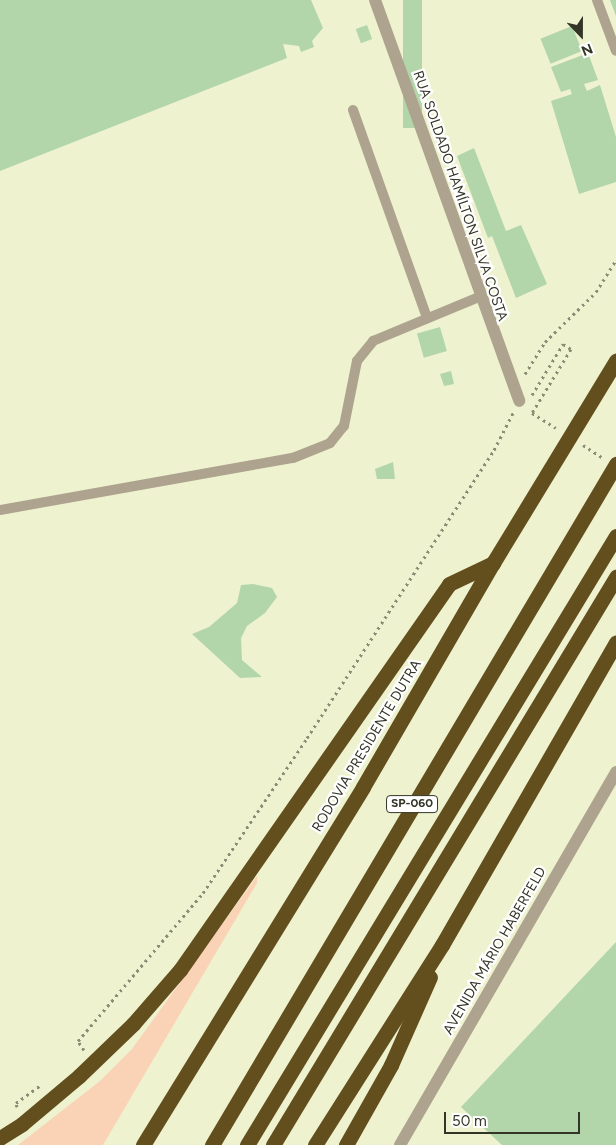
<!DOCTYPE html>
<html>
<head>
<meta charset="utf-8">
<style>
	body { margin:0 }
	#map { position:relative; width:616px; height:1145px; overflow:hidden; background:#eef2cf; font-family:Figtree,sans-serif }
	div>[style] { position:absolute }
	.green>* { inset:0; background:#fad3b6 }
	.building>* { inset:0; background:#b2d6aa; transform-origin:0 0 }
	.path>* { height:3px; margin-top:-1.5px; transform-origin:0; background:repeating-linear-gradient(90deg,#8a8d76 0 2.5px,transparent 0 6.5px) }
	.lane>* { height:10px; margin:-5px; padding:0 5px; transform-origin:5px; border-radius:5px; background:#ada38e }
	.street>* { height:12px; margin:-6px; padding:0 6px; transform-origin:6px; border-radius:6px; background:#ada38e }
	.highway>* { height:15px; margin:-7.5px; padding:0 7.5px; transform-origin:7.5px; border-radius:7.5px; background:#634e1e }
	span { translate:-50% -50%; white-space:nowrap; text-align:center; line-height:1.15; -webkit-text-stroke:4.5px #fff; paint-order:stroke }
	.shield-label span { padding:1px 4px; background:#fff; border:1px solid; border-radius:4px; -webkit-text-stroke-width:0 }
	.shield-label { font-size:12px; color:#333527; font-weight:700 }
	.street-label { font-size:14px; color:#333527 }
	.north { position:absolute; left:556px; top:10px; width:50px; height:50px; -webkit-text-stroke:4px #fff; paint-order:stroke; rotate:158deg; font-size:14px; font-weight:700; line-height:20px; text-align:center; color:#333527 }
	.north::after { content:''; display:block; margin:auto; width:18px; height:22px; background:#333527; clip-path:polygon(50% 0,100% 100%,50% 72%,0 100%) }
	.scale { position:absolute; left:444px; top:1112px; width:136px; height:22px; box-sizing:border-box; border:2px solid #333527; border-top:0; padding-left:6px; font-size:15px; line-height:18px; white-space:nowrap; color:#333527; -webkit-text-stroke:4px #fff; paint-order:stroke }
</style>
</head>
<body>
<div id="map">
	<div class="green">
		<i style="clip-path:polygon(257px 876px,257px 883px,103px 1145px,18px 1145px,100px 1081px,132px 1049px)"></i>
	</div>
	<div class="building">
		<i style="clip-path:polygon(0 0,311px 0,323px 28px,312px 41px,314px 47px,301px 52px,299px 46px,283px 44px,287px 58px,0 171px)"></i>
		<i style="left:403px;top:0;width:19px;height:128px"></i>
		<i style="clip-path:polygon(610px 0,616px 0,616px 16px)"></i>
		<i style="left:367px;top:25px;width:15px;height:12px;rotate:70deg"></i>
		<i style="left:572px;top:26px;width:27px;height:34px;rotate:68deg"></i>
		<i style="clip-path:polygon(588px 53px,598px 80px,584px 84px,587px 91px,600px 85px,616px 137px,616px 182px,579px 194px,551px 101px,572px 94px,570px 89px,561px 92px,551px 67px)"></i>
		<i style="clip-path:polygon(474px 148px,506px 231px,521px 225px,547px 284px,516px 298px,492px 236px,488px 238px,457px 156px)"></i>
		<i style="left:440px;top:327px;width:25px;height:24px;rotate:74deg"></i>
		<i style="clip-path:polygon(451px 371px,454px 384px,444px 386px,440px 374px)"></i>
		<i style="clip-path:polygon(393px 462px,395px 479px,377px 479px,375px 469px)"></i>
		<i style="clip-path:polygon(253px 584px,272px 588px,277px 597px,265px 613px,247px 626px,241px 638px,242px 660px,262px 677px,240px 678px,192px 634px,209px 627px,237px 603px,241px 585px)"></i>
		<i style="clip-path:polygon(616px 942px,616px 1145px,502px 1145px,461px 1107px)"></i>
	</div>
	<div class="path">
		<i style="left:525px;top:374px;width:38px;rotate:-58deg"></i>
		<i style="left:545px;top:342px;width:71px;rotate:-44.4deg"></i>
		<i style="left:596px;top:292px;width:38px;rotate:-58deg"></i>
		<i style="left:532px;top:395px;width:60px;rotate:-58.7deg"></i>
		<i style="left:563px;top:344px;width:9px;rotate:32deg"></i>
		<i style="left:571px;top:349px;width:75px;rotate:121.4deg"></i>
		<i style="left:532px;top:413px;width:28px;rotate:32deg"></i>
		<i style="left:583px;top:445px;width:24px;rotate:33deg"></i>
		<i style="left:84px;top:1050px;width:11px;rotate:-124deg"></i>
		<i style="left:78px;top:1041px;width:194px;rotate:-49.8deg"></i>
		<i style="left:203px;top:893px;width:187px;rotate:-56.1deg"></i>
		<i style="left:307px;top:738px;width:343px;rotate:-57deg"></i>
		<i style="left:494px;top:450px;width:42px;rotate:-62.8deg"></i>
		<i style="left:17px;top:1107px;width:4px;rotate:-104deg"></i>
		<i style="left:16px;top:1103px;width:32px;rotate:-36deg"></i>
	</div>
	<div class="lane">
		<i style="left:597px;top:0;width:54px;rotate:69.6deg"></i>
		<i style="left:353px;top:110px;width:221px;rotate:70.4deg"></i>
		<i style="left:0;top:510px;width:298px;rotate:-10.1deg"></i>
		<i style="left:293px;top:458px;width:40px;rotate:-22deg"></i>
		<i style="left:330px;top:443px;width:22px;rotate:-51deg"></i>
		<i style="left:344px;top:426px;width:66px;rotate:-78.7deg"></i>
		<i style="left:357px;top:361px;width:26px;rotate:-51deg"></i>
		<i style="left:373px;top:341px;width:115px;rotate:-22.5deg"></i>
	</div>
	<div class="street">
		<i style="left:375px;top:0;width:426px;rotate:70.2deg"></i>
		<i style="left:400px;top:1145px;width:431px;rotate:-59.9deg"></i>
	</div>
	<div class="highway">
		<i style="left:0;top:1138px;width:26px;rotate:-32deg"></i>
		<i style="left:22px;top:1124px;width:75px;rotate:-40.1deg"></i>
		<i style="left:79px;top:1076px;width:75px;rotate:-43.9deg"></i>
		<i style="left:133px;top:1024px;width:72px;rotate:-49deg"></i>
		<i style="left:180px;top:970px;width:470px;rotate:-55.1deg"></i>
		<i style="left:449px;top:584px;width:49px;rotate:-25.5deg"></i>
		<i style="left:143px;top:1145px;width:420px;rotate:-58.4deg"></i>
		<i style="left:363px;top:787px;width:259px;rotate:-59.9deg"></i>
		<i style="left:493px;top:563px;width:237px;rotate:-58.7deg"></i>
		<i style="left:212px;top:1145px;width:792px;rotate:-59.32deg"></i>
		<i style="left:247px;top:1145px;width:712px;rotate:-58.79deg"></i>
		<i style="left:273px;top:1145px;width:664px;rotate:-58.87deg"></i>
		<i style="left:315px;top:1145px;width:237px;rotate:-57.6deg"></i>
		<i style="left:442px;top:945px;width:349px;rotate:-60.1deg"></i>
		<i style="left:346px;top:1145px;width:92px;rotate:-60.6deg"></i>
		<i style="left:391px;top:1065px;width:96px;rotate:-66.1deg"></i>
	</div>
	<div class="shield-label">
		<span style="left:412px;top:804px">SP-060</span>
	</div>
	<div class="street-label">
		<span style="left:460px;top:196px;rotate:71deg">RUA SOLDADO HAMÍLTON SILVA COSTA</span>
		<span style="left:367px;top:746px;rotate:-59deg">RODOVIA PRESIDENTE DUTRA</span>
		<span style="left:495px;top:951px;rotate:-60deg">AVENIDA MÁRIO HABERFELD</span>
	</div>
	<div class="north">N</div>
	<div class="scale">50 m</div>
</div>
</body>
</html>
